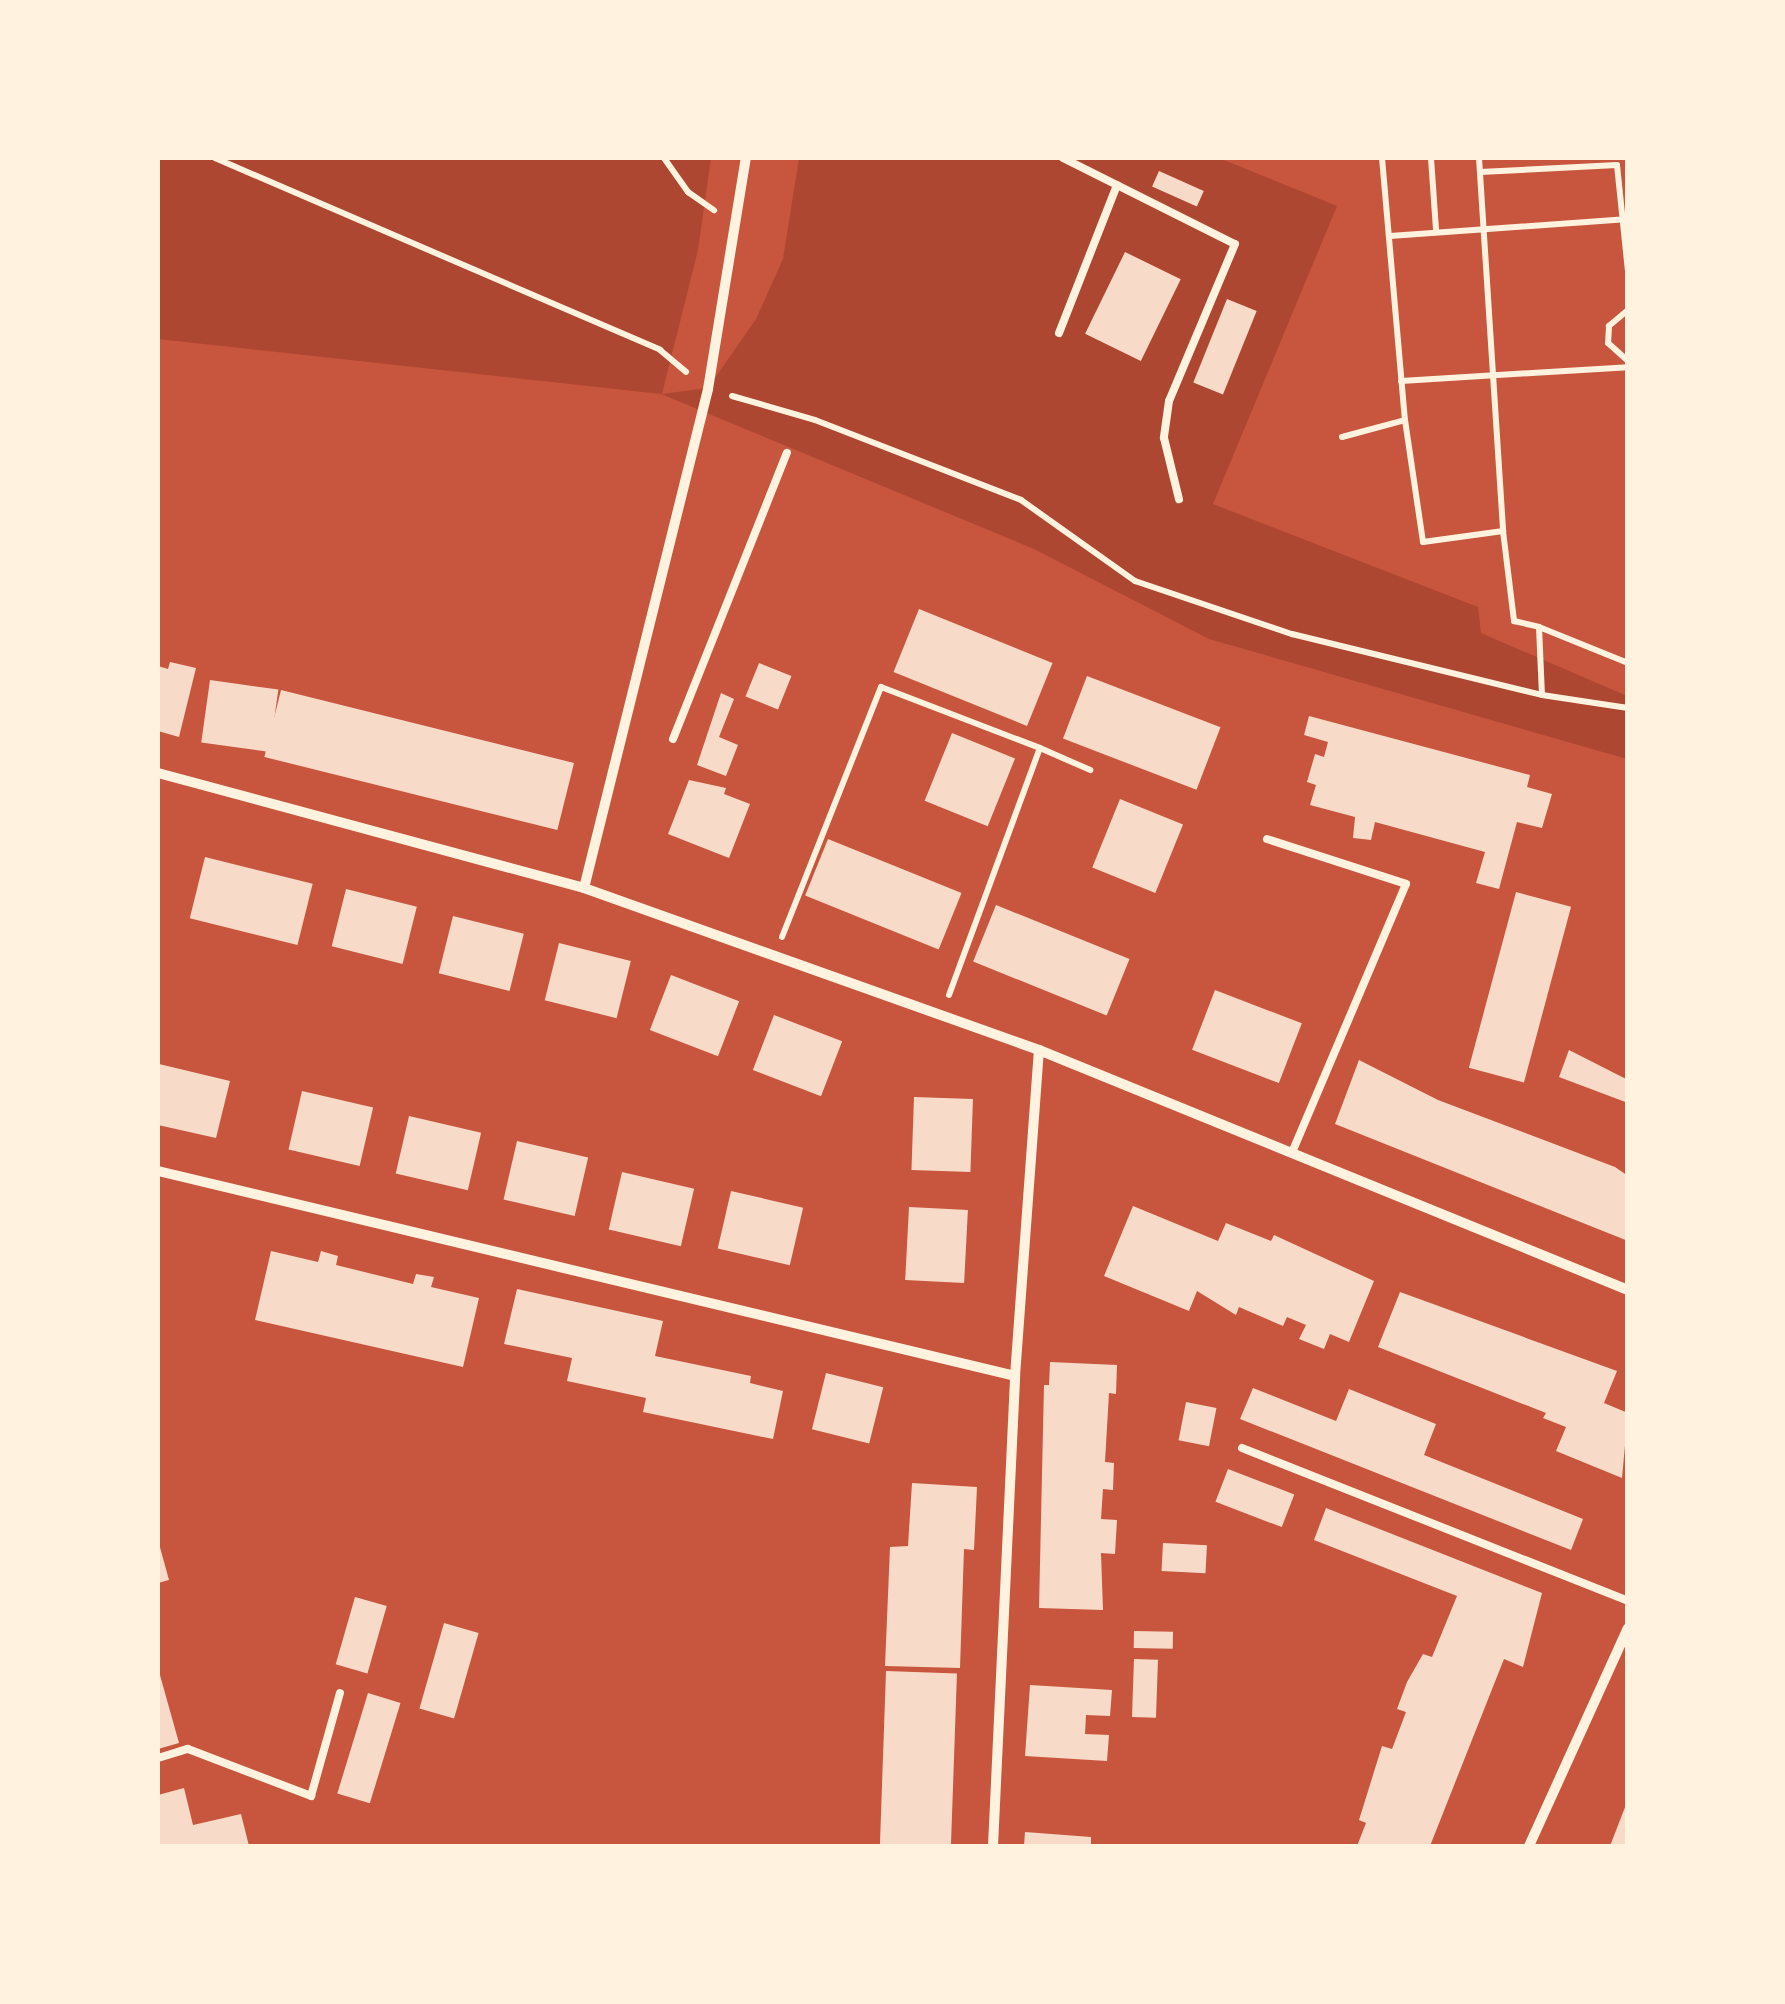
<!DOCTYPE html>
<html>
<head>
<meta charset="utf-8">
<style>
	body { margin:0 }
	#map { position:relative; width:1785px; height:2004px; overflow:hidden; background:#c8553d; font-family:Karla,sans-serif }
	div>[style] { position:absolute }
	.green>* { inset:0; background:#ae4732 }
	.building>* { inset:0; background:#f7dbc8; transform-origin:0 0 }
	.path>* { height:6px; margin:-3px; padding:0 3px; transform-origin:3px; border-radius:3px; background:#fff3e0 }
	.service>* { height:8px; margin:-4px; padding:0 4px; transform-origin:4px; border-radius:4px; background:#fff3e0 }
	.minor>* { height:10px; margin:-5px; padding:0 5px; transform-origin:5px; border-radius:5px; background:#fff3e0 }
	span { translate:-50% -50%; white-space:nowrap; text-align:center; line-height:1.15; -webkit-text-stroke:9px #fff3e0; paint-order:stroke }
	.frame { position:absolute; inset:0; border:160px solid #fff3e0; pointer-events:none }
</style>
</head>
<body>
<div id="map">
	<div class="green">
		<i style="clip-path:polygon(158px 158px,711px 158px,698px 250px,662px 394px,708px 388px,756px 319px,783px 259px,799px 158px,1219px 158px,1337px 206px,1213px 504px,1478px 607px,1481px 633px,1627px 696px,1627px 759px,1209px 639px,1034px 549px,661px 394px,158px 339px)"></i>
	</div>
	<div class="building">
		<i style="left:1159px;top:171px;width:49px;height:17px;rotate:24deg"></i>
		<i style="left:1125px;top:252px;width:62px;height:91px;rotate:26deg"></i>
		<i style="left:1227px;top:299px;width:32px;height:90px;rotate:22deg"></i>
		<i style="left:919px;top:609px;width:144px;height:68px;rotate:22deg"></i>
		<i style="clip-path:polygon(170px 662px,196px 668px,179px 737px,158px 731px,158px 666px,168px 669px)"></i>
		<i style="left:759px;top:663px;width:35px;height:36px;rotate:22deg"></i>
		<i style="left:1087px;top:676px;width:143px;height:67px;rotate:21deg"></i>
		<i style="left:210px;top:680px;width:69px;height:63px;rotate:8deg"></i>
		<i style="left:281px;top:690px;width:302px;height:69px;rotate:14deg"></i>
		<i style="clip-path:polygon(721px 693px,734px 699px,719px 737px,738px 745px,726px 776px,697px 765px)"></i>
		<i style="clip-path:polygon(1309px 716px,1530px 775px,1527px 787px,1552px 794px,1542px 828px,1517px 822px,1499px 889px,1476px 883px,1485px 852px,1375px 822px,1371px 840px,1353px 838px,1355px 817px,1310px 805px,1316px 785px,1307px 782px,1315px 754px,1324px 757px,1328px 742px,1304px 735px)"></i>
		<i style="left:952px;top:733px;width:68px;height:73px;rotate:22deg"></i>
		<i style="clip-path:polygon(689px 780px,726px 788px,724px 794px,750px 804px,729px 858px,668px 834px)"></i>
		<i style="left:1120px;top:799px;width:68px;height:74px;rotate:22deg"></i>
		<i style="left:828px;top:839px;width:144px;height:61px;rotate:22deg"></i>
		<i style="left:205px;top:857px;width:111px;height:63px;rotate:14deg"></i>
		<i style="left:346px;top:889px;width:73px;height:59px;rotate:14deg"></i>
		<i style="left:1516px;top:892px;width:57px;height:182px;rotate:15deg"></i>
		<i style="left:996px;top:905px;width:144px;height:61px;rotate:22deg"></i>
		<i style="left:453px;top:916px;width:73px;height:59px;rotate:14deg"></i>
		<i style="left:559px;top:943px;width:74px;height:59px;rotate:14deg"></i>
		<i style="left:671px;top:975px;width:73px;height:59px;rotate:21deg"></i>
		<i style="left:1215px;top:990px;width:93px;height:64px;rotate:21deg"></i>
		<i style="left:774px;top:1015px;width:73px;height:59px;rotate:21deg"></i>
		<i style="clip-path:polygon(1569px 1050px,1628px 1080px,1628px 1103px,1559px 1077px)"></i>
		<i style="clip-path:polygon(1359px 1060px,1438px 1100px,1615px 1167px,1628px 1176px,1628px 1241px,1335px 1124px)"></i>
		<i style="clip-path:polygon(159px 1064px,230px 1081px,216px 1138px,158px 1125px)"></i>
		<i style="left:302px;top:1091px;width:73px;height:60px;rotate:13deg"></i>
		<i style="left:914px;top:1097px;width:59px;height:73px;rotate:2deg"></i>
		<i style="left:409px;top:1116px;width:74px;height:59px;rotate:13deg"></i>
		<i style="left:517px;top:1141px;width:73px;height:60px;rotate:13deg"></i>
		<i style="left:622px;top:1172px;width:74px;height:59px;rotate:13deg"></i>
		<i style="left:731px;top:1191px;width:74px;height:59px;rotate:13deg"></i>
		<i style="clip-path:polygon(1133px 1206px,1218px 1241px,1226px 1223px,1271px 1241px,1274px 1235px,1374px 1281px,1349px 1342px,1330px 1334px,1324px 1349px,1299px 1339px,1306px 1325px,1287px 1317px,1283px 1326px,1239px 1307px,1236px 1315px,1197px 1291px,1189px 1311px,1104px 1276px)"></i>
		<i style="left:909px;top:1207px;width:59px;height:73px;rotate:3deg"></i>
		<i style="clip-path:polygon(271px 1251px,318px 1262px,321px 1251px,338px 1256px,336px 1265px,413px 1284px,416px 1274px,434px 1277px,431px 1287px,479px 1298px,463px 1367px,255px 1320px)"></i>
		<i style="clip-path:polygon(517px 1289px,663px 1321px,655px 1356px,751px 1376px,750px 1383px,783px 1391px,773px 1439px,643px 1412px,646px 1398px,567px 1381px,572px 1358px,504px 1344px)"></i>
		<i style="clip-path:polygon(1400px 1292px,1617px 1371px,1604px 1403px,1628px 1413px,1622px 1478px,1556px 1451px,1566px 1427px,1543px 1418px,1546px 1413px,1378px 1347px)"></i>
		<i style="clip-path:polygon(1050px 1362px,1117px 1365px,1116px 1394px,1109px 1393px,1105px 1462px,1114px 1463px,1113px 1490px,1103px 1489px,1101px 1519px,1117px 1520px,1115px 1554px,1101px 1553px,1103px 1610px,1039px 1608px,1044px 1385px,1049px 1385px)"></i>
		<i style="left:826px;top:1373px;width:59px;height:58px;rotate:14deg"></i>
		<i style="clip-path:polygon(1253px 1388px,1336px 1421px,1349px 1389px,1436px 1424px,1424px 1455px,1583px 1519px,1571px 1550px,1240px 1419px)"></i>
		<i style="left:1186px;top:1402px;width:31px;height:39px;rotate:11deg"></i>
		<i style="left:1228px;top:1469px;width:71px;height:35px;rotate:21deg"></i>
		<i style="clip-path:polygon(912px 1483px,977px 1487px,974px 1550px,964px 1549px,960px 1668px,885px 1666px,890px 1547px,908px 1546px)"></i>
		<i style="clip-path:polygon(1326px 1508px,1542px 1593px,1523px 1667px,1504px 1659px,1430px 1846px,1357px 1846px,1366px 1823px,1359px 1820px,1382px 1746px,1392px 1749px,1406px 1712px,1397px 1709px,1407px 1682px,1423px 1654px,1432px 1657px,1457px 1596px,1314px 1540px)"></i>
		<i style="clip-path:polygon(158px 1540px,169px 1580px,158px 1583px)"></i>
		<i style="left:1163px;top:1543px;width:44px;height:28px;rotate:3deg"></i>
		<i style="left:355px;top:1597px;width:33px;height:70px;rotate:16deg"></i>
		<i style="left:444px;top:1623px;width:36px;height:89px;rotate:16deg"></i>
		<i style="left:1134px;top:1631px;width:39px;height:17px;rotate:1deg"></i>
		<i style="left:1134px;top:1659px;width:24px;height:58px;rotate:2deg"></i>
		<i style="clip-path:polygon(158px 1668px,179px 1743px,158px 1749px)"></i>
		<i style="left:886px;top:1671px;width:71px;height:175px;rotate:2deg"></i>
		<i style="clip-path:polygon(1030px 1685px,1112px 1690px,1110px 1716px,1086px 1715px,1085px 1734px,1109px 1735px,1107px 1761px,1025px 1756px)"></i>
		<i style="left:368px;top:1693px;width:34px;height:105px;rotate:17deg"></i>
		<i style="clip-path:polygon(184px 1788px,193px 1825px,241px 1814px,249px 1846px,158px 1846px,158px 1795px)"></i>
		<i style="clip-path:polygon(1627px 1802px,1628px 1846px,1610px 1846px)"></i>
		<i style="clip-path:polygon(1025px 1832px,1091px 1837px,1091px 1846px,1024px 1846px)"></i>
	</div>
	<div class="path">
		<i style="left:215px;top:158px;width:485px;rotate:23.3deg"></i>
		<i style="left:660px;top:350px;width:34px;rotate:40deg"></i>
		<i style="left:664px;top:158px;width:42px;rotate:54.8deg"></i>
		<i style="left:688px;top:192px;width:32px;rotate:35deg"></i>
		<i style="left:1382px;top:158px;width:263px;rotate:85deg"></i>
		<i style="left:1405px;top:420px;width:123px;rotate:81.6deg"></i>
		<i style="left:1423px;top:542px;width:81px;rotate:-7.8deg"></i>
		<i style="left:1431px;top:158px;width:72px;rotate:86deg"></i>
		<i style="left:1479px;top:158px;width:374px;rotate:86.3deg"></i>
		<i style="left:1503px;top:531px;width:91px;rotate:83deg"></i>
		<i style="left:1514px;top:621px;width:26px;rotate:13deg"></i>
		<i style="left:1539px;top:627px;width:68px;rotate:87.5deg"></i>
		<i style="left:1480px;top:172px;width:137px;rotate:-2.9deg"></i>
		<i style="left:1617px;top:165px;width:107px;rotate:84.1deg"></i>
		<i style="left:1390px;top:236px;width:239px;rotate:-4.1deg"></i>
		<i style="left:1628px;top:310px;width:25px;rotate:140deg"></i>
		<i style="left:1609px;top:326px;width:17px;rotate:93deg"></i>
		<i style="left:1608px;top:343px;width:27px;rotate:42deg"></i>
		<i style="left:1401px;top:381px;width:227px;rotate:-3.5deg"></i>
		<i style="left:732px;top:396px;width:86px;rotate:16.1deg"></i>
		<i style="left:815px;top:420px;width:221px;rotate:21.2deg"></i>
		<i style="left:1021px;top:500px;width:140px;rotate:35.4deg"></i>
		<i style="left:1135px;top:581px;width:166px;rotate:18.7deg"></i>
		<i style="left:1292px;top:634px;width:257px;rotate:13.7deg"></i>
		<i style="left:1542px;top:695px;width:87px;rotate:8.6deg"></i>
		<i style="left:1342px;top:437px;width:65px;rotate:-15.1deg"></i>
		<i style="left:1539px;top:627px;width:96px;rotate:22deg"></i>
		<i style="left:782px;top:937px;width:269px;rotate:-68.4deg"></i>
		<i style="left:881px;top:687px;width:170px;rotate:21deg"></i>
		<i style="left:949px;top:995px;width:263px;rotate:-69.8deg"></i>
		<i style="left:1040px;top:748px;width:55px;rotate:23.7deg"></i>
	</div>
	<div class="service">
		<i style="left:1063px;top:158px;width:192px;rotate:26.6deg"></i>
		<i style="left:1235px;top:244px;width:170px;rotate:112.8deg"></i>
		<i style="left:1169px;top:401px;width:37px;rotate:98deg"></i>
		<i style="left:1164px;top:438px;width:63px;rotate:76.2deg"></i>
		<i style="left:1059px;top:333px;width:159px;rotate:-68.6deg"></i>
		<i style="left:673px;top:739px;width:308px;rotate:-68.3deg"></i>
		<i style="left:1267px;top:839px;width:146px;rotate:17.9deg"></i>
		<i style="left:1406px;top:884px;width:292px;rotate:113deg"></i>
		<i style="left:1242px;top:1448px;width:415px;rotate:21.6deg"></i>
		<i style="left:158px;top:1758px;width:31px;rotate:-17deg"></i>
		<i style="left:188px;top:1749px;width:132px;rotate:20.9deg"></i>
		<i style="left:311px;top:1796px;width:107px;rotate:-74.3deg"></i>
	</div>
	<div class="minor">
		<i style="left:158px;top:773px;width:441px;rotate:15.1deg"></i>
		<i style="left:584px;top:888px;width:483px;rotate:19.6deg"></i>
		<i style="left:1039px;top:1050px;width:636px;rotate:22.17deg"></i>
		<i style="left:584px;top:888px;width:514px;rotate:-76.04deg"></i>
		<i style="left:708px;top:389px;width:234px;rotate:-80.7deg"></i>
		<i style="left:158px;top:1171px;width:881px;rotate:13.45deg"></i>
		<i style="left:993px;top:1846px;width:471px;rotate:-87.3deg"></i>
		<i style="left:1015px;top:1376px;width:327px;rotate:-85.8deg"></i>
		<i style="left:1529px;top:1846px;width:239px;rotate:-65.6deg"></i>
	</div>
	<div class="frame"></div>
</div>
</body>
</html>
